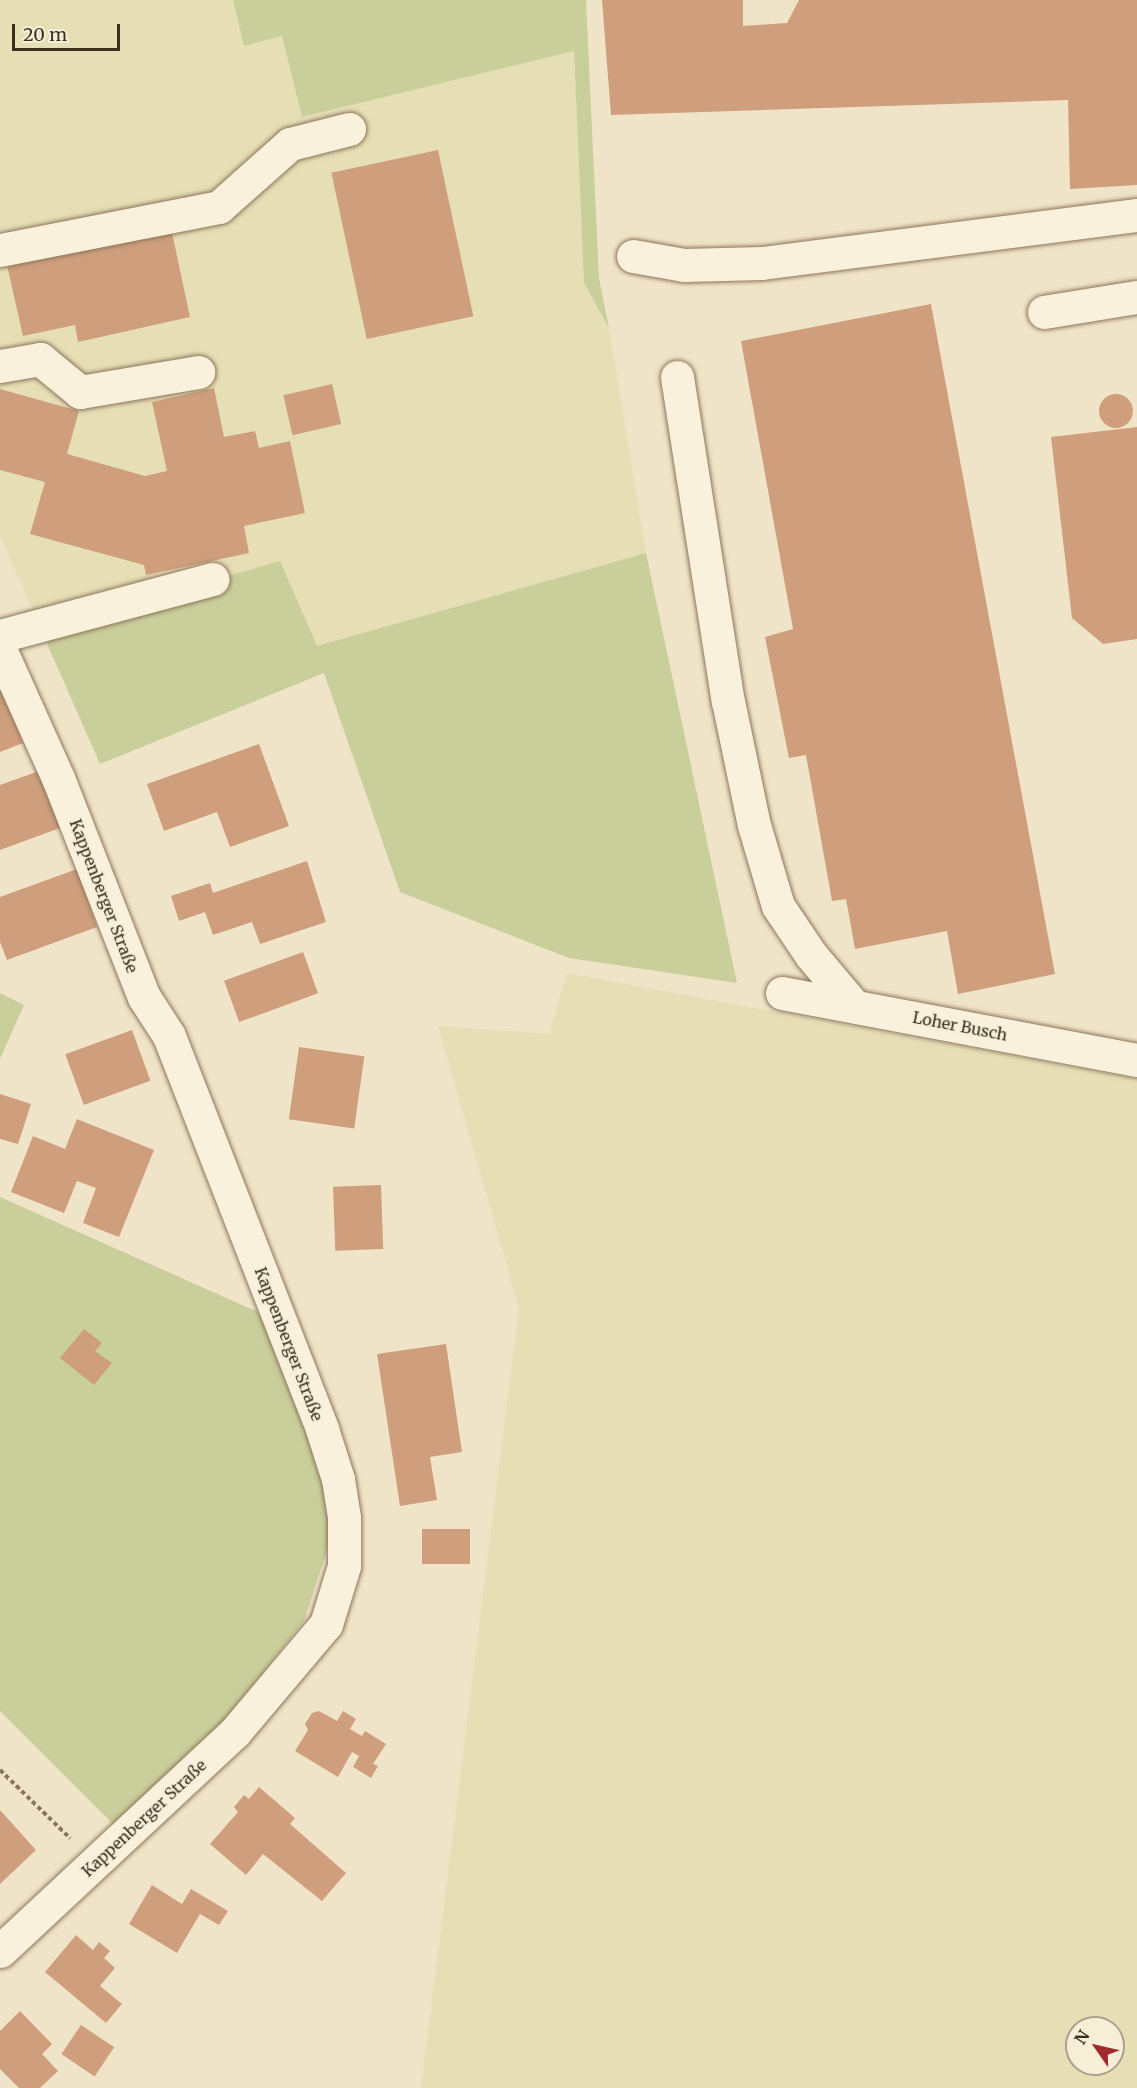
<!DOCTYPE html>
<html>
<head>
<meta charset="utf-8">
<style>
	body { margin:0 }
	#map { position:relative; width:1137px; height:2088px; overflow:hidden; background:#f0e4c8; font-family:Merriweather,serif }
	div>[style] { position:absolute }
	.farmland>* { inset:0; background:#e6deb5 }
	.green>* { inset:0; background:#c9cf9b }
	.building>* { inset:0; background:#cf9f7d; transform-origin:0 0 }
	.round { border-radius:50% }
	.path>* { height:4px; margin-top:-2px; transform-origin:0; background:repeating-linear-gradient(90deg,#8d765c 0 4.5px,transparent 0 7.5px) }
	.roads { filter:drop-shadow(0 0 2px #8d765c) drop-shadow(0 0 2px #8d765c) }
	.minor>* { height:33px; margin:-16.5px; padding:0 16.5px; transform-origin:16.5px; border-radius:16.5px; background:#faf1dc }
	span { translate:-50% -50%; white-space:nowrap; text-align:center; line-height:1.15; -webkit-text-stroke:4.5px #f7eed8; paint-order:stroke }
	.street-label { font-size:16px; color:#3d2e20 }
	.north { position:absolute; left:1065px; top:2016px; width:60px; height:60px; box-sizing:border-box; background:#f7eed8; border:2px solid #ada18e; border-radius:50%; rotate:304deg; font-size:16px; font-weight:700; line-height:24px; text-align:center; color:#3d2e20 }
	.north::after { content:''; display:block; margin:auto; width:21px; height:27px; background:#9e2a2b; clip-path:polygon(50% 0,100% 100%,50% 72%,0 100%) }
	.scale { position:absolute; left:12px; top:24px; width:108px; height:27px; box-sizing:border-box; border:3px solid #3d2e20; border-top:0; padding-left:8px; font-size:18px; line-height:21px; white-space:nowrap; color:#3d2e20; -webkit-text-stroke:4px #f7eed8; paint-order:stroke }
</style>
</head>
<body>
<div id="map">
	<div class="farmland">
		<i style="clip-path:polygon(0 0,233px 0,244px 46px,282px 36px,302px 117px,574px 51px,584px 283px,609px 328px,646px 553px,316px 647px,41px 630px,0 535px)"></i>
		<i style="clip-path:polygon(evenodd,567px 973px,1137px 1079px,1137px 2088px,421px 2088px,519px 1308px,438px 1026px,549px 1034px,567px 973px,1077px 2028px,1113px 2028px,1113px 2064px,1077px 2064px,1077px 2028px)"></i>
	</div>
	<div class="green">
		<i style="clip-path:polygon(233px 0,586px 0,599px 278px,609px 328px,584px 283px,574px 51px,302px 117px,282px 36px,244px 46px)"></i>
		<i style="clip-path:polygon(646px 553px,737px 983px,569px 958px,400px 892px,324px 673px,100px 764px,41px 630px,280px 561px,317px 646px)"></i>
		<i style="clip-path:polygon(0 993px,24px 1005px,0 1059px)"></i>
		<i style="clip-path:polygon(0 1197px,269px 1317px,337px 1520px,304px 1621px,222px 1724px,115px 1826px,0 1711px)"></i>
	</div>
	<div class="building">
		<i style="clip-path:polygon(602px 0,743px 0,743px 26px,787px 23px,799px 0,1137px 0,1137px 185px,1070px 189px,1068px 100px,611px 115px)"></i>
		<i style="left:438px;top:150px;width:170px;height:109px;rotate:78deg"></i>
		<i style="clip-path:polygon(171px 228px,190px 317px,78px 342px,75px 325px,23px 336px,7px 265px)"></i>
		<i style="clip-path:polygon(931px 304px,1055px 974px,958px 994px,947px 931px,855px 949px,846px 899px,832px 901px,806px 755px,789px 758px,765px 637px,793px 629px,741px 341px)"></i>
		<i style="left:332px;top:384px;width:41px;height:50px;rotate:77deg"></i>
		<i style="clip-path:polygon(214px 388px,224px 437px,255px 431px,259px 448px,290px 441px,305px 513px,244px 526px,249px 553px,146px 575px,144px 565px,30px 534px,45px 482px,0 470px,0 389px,79px 411px,67px 454px,145px 476px,167px 471px,152px 402px)"></i>
		<i class="round" style="left:1099px;top:394px;width:34px;height:34px"></i>
		<i style="clip-path:polygon(1137px 427px,1137px 639px,1103px 644px,1072px 618px,1051px 437px)"></i>
		<i style="clip-path:polygon(0 682px,23px 743px,0 752px)"></i>
		<i style="clip-path:polygon(259px 744px,289px 826px,230px 847px,217px 812px,164px 831px,147px 784px)"></i>
		<i style="clip-path:polygon(39px 771px,60px 828px,0 850px,0 785px)"></i>
		<i style="clip-path:polygon(307px 861px,326px 922px,260px 944px,252px 922px,213px 935px,205px 912px,179px 921px,171px 896px,210px 883px,213px 893px)"></i>
		<i style="clip-path:polygon(77px 869px,97px 927px,7px 960px,0 942px,0 897px)"></i>
		<i style="left:303px;top:952px;width:44px;height:84px;rotate:70deg"></i>
		<i style="left:132px;top:1030px;width:54px;height:71px;rotate:70deg"></i>
		<i style="left:299px;top:1047px;width:66px;height:73px;rotate:8deg"></i>
		<i style="clip-path:polygon(0 1094px,31px 1104px,18px 1144px,0 1139px)"></i>
		<i style="clip-path:polygon(77px 1119px,154px 1150px,119px 1237px,83px 1223px,96px 1188px,77px 1181px,64px 1213px,11px 1192px,33px 1136px,65px 1149px)"></i>
		<i style="left:381px;top:1185px;width:64px;height:48px;rotate:88deg"></i>
		<i style="clip-path:polygon(84px 1329px,102px 1343px,95px 1351px,112px 1363px,94px 1385px,60px 1358px)"></i>
		<i style="clip-path:polygon(446px 1344px,462px 1452px,430px 1457px,437px 1500px,400px 1506px,377px 1354px)"></i>
		<i style="left:422px;top:1529px;width:48px;height:35px"></i>
		<i style="clip-path:polygon(319px 1711px,337px 1721px,343px 1711px,356px 1719px,350px 1729px,362px 1736px,365px 1731px,386px 1744px,373px 1764px,378px 1766px,371px 1778px,353px 1767px,359px 1756px,352px 1752px,338px 1777px,295px 1751px,308px 1730px,305px 1724px,312px 1713px)"></i>
		<i style="clip-path:polygon(259px 1787px,295px 1818px,290px 1824px,346px 1873px,322px 1901px,263px 1854px,246px 1875px,210px 1844px,238px 1812px,234px 1807px,244px 1795px,249px 1799px)"></i>
		<i style="clip-path:polygon(0 1810px,36px 1850px,0 1884px)"></i>
		<i style="clip-path:polygon(152px 1885px,182px 1904px,191px 1889px,228px 1911px,219px 1925px,200px 1914px,177px 1953px,129px 1924px)"></i>
		<i style="clip-path:polygon(76px 1935px,93px 1950px,99px 1942px,110px 1951px,104px 1958px,115px 1968px,100px 1986px,122px 2004px,106px 2023px,45px 1972px)"></i>
		<i style="clip-path:polygon(20px 2011px,52px 2044px,42px 2054px,58px 2071px,40px 2088px,19px 2088px,0 2069px,0 2031px)"></i>
		<i style="left:81px;top:2025px;width:40px;height:35px;rotate:34deg"></i>
	</div>
	<div class="path">
		<i style="left:0;top:1770px;width:98px;rotate:44.2deg"></i>
	</div>
	<div class="roads">
		<div class="minor">
			<i style="left:0;top:250px;width:223px;rotate:-11.1deg"></i>
			<i style="left:219px;top:207px;width:95px;rotate:-41.6deg"></i>
			<i style="left:290px;top:144px;width:61px;rotate:-14.3deg"></i>
			<i style="left:633px;top:256px;width:52px;rotate:10deg"></i>
			<i style="left:684px;top:265px;width:78px;rotate:-1.5deg"></i>
			<i style="left:762px;top:263px;width:378px;rotate:-7.3deg"></i>
			<i style="left:1044px;top:312px;width:94px;rotate:-9.2deg"></i>
			<i style="left:0;top:366px;width:41px;rotate:-9.9deg"></i>
			<i style="left:40px;top:359px;width:52px;rotate:39.5deg"></i>
			<i style="left:80px;top:392px;width:120px;rotate:-9.6deg"></i>
			<i style="left:677px;top:377px;width:328px;rotate:81.1deg"></i>
			<i style="left:728px;top:701px;width:127px;rotate:78.2deg"></i>
			<i style="left:754px;top:825px;width:84px;rotate:73.5deg"></i>
			<i style="left:778px;top:906px;width:59px;rotate:56deg"></i>
			<i style="left:811px;top:955px;width:67px;rotate:49.9deg"></i>
			<i style="left:0;top:636px;width:220px;rotate:-15deg"></i>
			<i style="left:0;top:649px;width:141px;rotate:65.8deg"></i>
			<i style="left:58px;top:778px;width:235px;rotate:68.6deg"></i>
			<i style="left:144px;top:997px;width:46px;rotate:57.3deg"></i>
			<i style="left:169px;top:1036px;width:422px;rotate:68.7deg"></i>
			<i style="left:322px;top:1429px;width:52px;rotate:72.3deg"></i>
			<i style="left:338px;top:1479px;width:39px;rotate:81deg"></i>
			<i style="left:344px;top:1518px;width:48px;rotate:90deg"></i>
			<i style="left:344px;top:1566px;width:61px;rotate:107.2deg"></i>
			<i style="left:326px;top:1624px;width:141px;rotate:130.1deg"></i>
			<i style="left:235px;top:1732px;width:321px;rotate:137deg"></i>
			<i style="left:782px;top:993px;width:361px;rotate:10.7deg"></i>
		</div>
	</div>
	<div class="street-label">
		<span style="left:104px;top:896px;rotate:69deg">Kappenberger Straße</span>
		<span style="left:960px;top:1026px;rotate:11deg">Loher Busch</span>
		<span style="left:289px;top:1344px;rotate:69deg">Kappenberger Straße</span>
		<span style="left:144px;top:1818px;rotate:-43deg">Kappenberger Straße</span>
	</div>
	<div class="north">N</div>
	<div class="scale">20 m</div>
</div>
</body>
</html>
